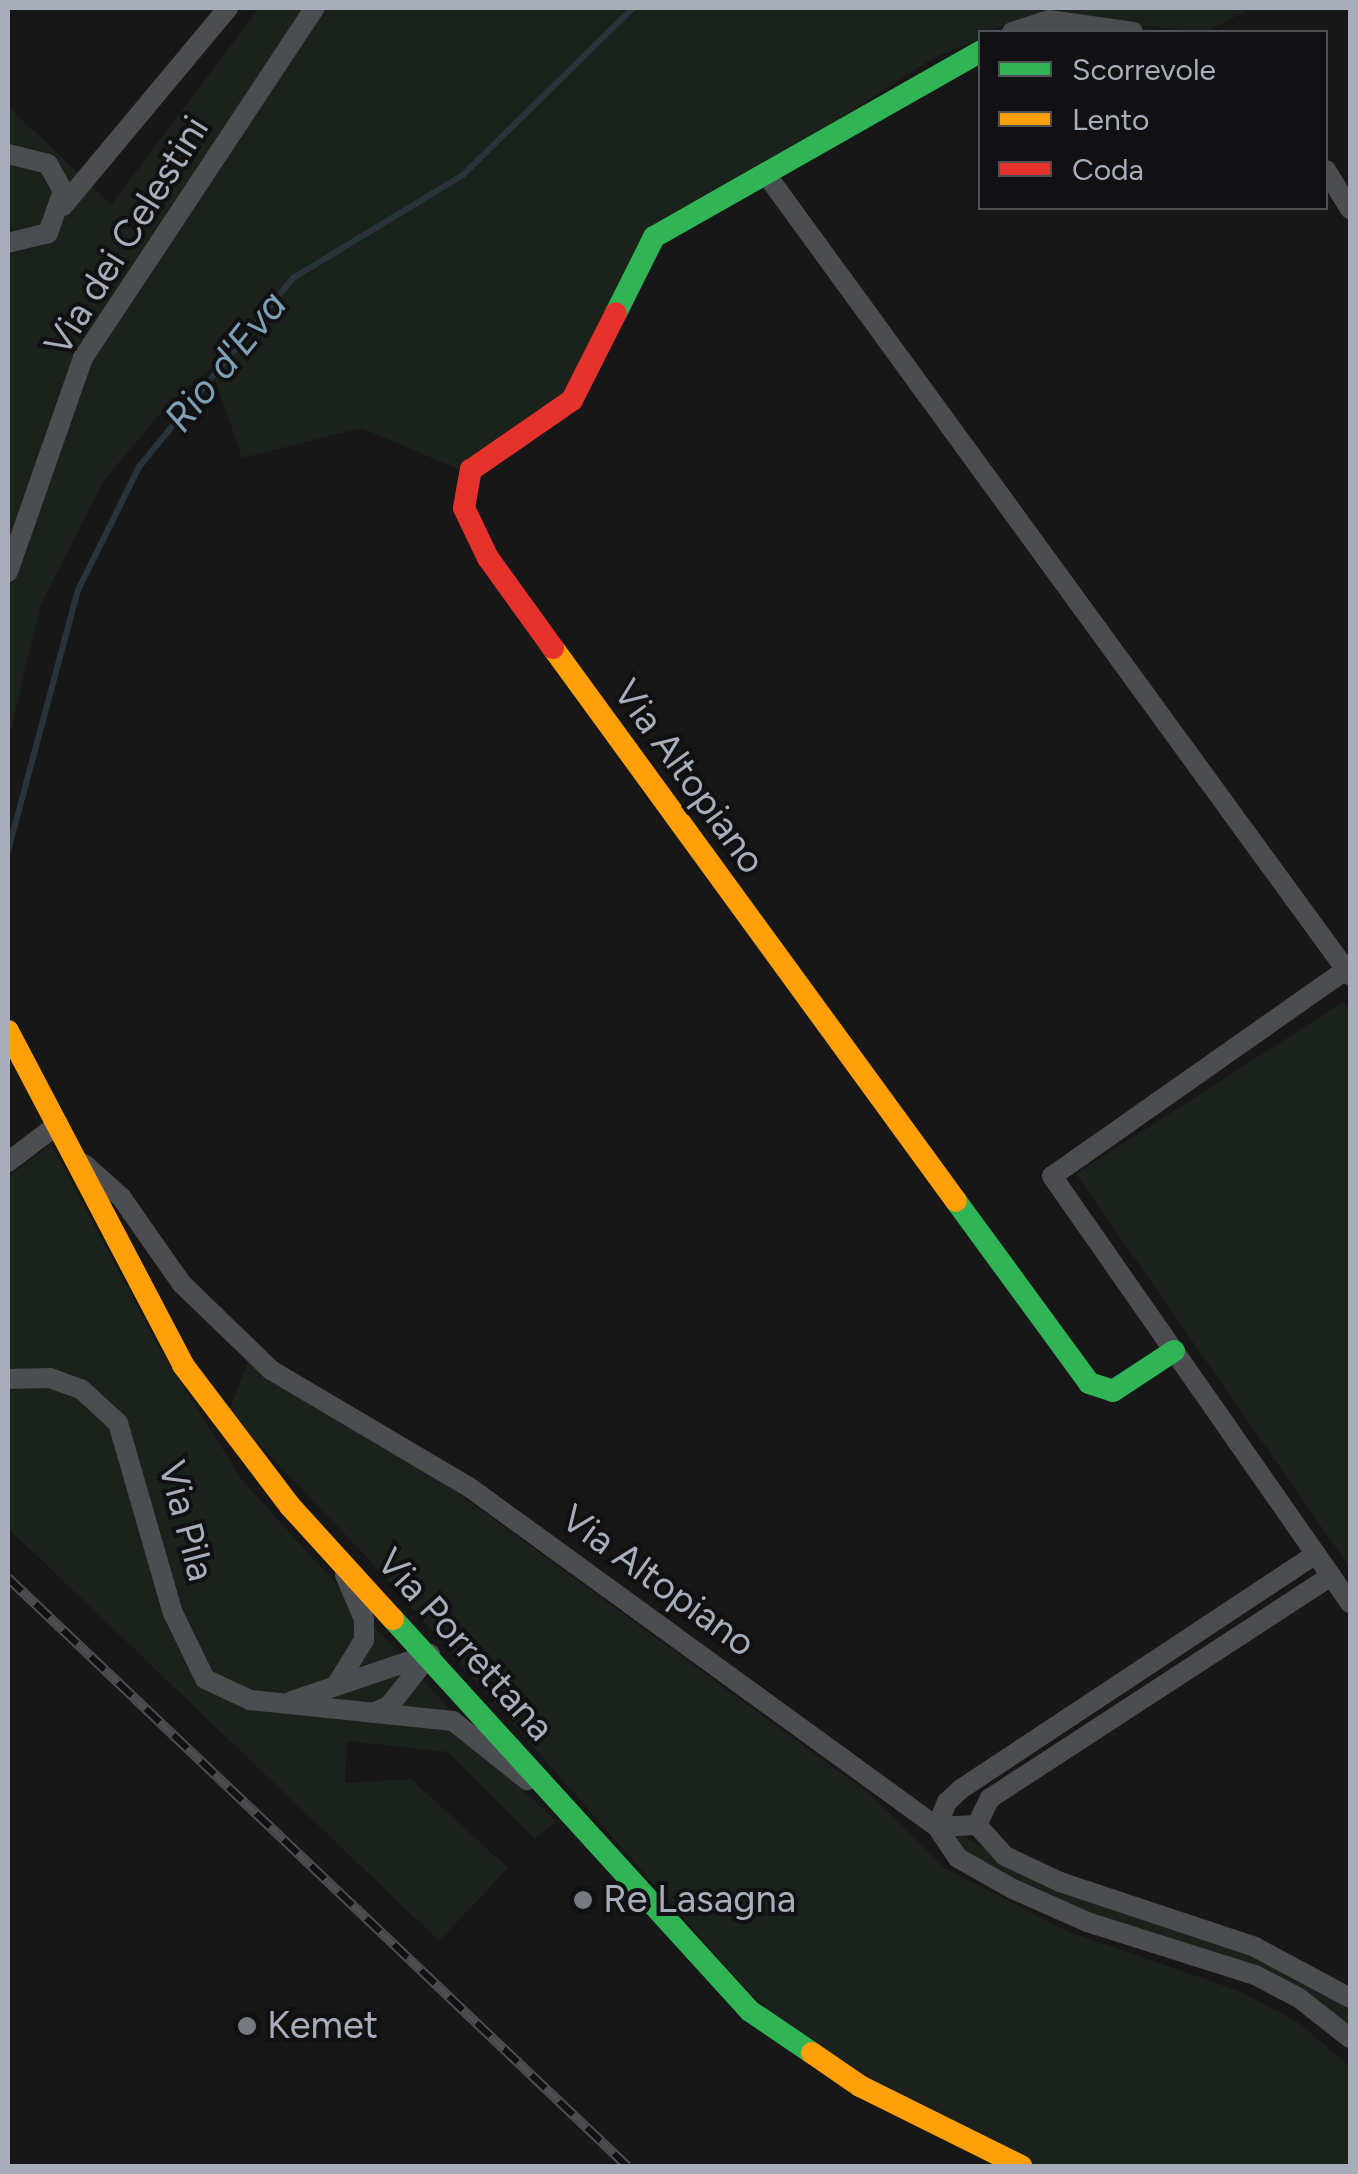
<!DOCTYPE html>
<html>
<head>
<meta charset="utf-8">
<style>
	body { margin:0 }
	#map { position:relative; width:1358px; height:2174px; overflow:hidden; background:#171717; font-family:Figtree,sans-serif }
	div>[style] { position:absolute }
	.green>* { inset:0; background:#1b221b }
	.stream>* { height:6px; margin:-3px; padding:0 3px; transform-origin:3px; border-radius:3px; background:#29343a }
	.street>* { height:20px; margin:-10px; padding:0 10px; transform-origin:10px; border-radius:10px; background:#4b4d50 }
	.fast>* { height:22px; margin:-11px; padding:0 11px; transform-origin:11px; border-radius:11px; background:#30b455 }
	.slow>* { height:22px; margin:-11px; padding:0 11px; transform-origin:11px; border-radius:11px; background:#ff9f0a }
	.jam>* { height:22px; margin:-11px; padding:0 11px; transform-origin:11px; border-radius:11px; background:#e5322d }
	.rail>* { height:10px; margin-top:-5px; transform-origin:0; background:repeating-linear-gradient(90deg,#111113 0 19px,#4b4d50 0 38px); box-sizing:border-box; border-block:2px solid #4b4d50 }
	.dots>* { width:28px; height:28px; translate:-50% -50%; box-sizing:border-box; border:5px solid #111113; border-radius:50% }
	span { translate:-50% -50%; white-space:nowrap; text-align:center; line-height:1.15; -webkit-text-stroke:8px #111113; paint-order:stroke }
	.street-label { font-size:38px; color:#a8aeb9 }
	.poi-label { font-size:38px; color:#a8aeb9 }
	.left { translate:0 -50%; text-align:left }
	.water-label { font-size:40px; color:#7da0b5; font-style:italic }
	.frame { position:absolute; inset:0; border:10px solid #a8aeb9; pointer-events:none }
	.legend { position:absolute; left:978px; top:30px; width:350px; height:180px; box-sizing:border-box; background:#111113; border:2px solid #4d5055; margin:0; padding:12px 18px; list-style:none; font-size:30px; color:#a8aeb9 }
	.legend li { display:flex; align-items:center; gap:20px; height:50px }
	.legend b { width:50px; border:2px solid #4d5055 }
</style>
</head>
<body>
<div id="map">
	<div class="green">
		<i style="clip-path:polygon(259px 8px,1253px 8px,1204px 32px,1043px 15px,981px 32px,980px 39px,935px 57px,643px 246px,580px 384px,458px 469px,361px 428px,242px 458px,211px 368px,171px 401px,104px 480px,41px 604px,8px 741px,8px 106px,111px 205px)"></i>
		<i style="clip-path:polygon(1343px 1002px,1350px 1012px,1350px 1568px,1076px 1174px)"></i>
		<i style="clip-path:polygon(51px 1144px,161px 1351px,242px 1480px,445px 1704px,465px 1736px,556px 1821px,535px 1839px,448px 1752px,347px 1741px,345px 1783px,411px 1779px,508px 1868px,439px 1941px,8px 1528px,8px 1177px)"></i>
		<i style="clip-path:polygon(248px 1362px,373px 1431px,871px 1795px,945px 1868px,1067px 1931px,1239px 1991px,1299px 2023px,1350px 2067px,1350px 2166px,1021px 2166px,832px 2073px,743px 1986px,374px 1565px,229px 1412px)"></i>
		<i style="clip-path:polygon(958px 1833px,1061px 1893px,1266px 1960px,1320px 1986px,1350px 2009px,1350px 2031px,1328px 2012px,1020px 1888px,965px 1853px,951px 1836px)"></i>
	</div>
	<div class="stream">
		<i style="left:8px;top:851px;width:270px;rotate:-75deg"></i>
		<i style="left:78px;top:590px;width:137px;rotate:-63.6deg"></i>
		<i style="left:139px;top:467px;width:244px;rotate:-50.8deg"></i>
		<i style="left:293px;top:278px;width:199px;rotate:-31.2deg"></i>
		<i style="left:463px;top:175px;width:238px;rotate:-44.5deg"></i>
	</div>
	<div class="street">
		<i style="left:1012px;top:32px;width:39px;rotate:-18deg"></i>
		<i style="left:1049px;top:20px;width:85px;rotate:8.1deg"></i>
		<i style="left:8px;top:154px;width:41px;rotate:14deg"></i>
		<i style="left:48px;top:164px;width:31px;rotate:61deg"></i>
		<i style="left:63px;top:191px;width:45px;rotate:109.7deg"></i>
		<i style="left:48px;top:233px;width:41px;rotate:166deg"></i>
		<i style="left:1326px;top:170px;width:46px;rotate:58.4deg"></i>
		<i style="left:768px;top:177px;width:988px;rotate:53.9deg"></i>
		<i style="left:63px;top:206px;width:258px;rotate:-50.2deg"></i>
		<i style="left:8px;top:572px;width:227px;rotate:-70.7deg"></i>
		<i style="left:83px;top:358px;width:420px;rotate:-56.5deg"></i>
		<i style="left:1347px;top:969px;width:360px;rotate:144.9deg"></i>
		<i style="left:1052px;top:1176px;width:521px;rotate:55.09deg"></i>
		<i style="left:8px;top:1162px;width:63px;rotate:-37.2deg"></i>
		<i style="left:84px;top:1164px;width:50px;rotate:41.7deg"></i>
		<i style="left:121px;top:1197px;width:106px;rotate:55deg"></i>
		<i style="left:182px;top:1284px;width:124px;rotate:44deg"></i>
		<i style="left:271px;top:1370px;width:230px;rotate:30.6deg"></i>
		<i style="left:469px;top:1487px;width:578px;rotate:36deg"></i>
		<i style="left:937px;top:1827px;width:40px;rotate:-2.9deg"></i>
		<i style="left:8px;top:1379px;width:42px;rotate:-1.4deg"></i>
		<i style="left:50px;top:1378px;width:33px;rotate:20deg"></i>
		<i style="left:81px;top:1389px;width:50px;rotate:42.6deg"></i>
		<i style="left:118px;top:1423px;width:198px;rotate:73.9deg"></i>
		<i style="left:173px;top:1613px;width:73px;rotate:64.1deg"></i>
		<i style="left:205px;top:1679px;width:50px;rotate:25deg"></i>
		<i style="left:250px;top:1700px;width:204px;rotate:5.9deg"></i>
		<i style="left:453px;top:1721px;width:95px;rotate:38.6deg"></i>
		<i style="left:1316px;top:1554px;width:426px;rotate:146.5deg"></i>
		<i style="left:961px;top:1789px;width:19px;rotate:137deg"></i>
		<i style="left:947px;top:1802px;width:27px;rotate:112deg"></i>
		<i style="left:937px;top:1827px;width:37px;rotate:56deg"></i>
		<i style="left:958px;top:1858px;width:63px;rotate:29.4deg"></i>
		<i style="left:1013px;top:1889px;width:81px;rotate:24deg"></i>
		<i style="left:1087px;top:1922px;width:176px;rotate:17.5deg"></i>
		<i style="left:1255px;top:1975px;width:50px;rotate:27.6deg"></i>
		<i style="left:1299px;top:1998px;width:65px;rotate:38.1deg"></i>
		<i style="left:1331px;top:1576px;width:407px;rotate:146.9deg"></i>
		<i style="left:990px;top:1798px;width:30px;rotate:116deg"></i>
		<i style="left:977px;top:1825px;width:42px;rotate:47.9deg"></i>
		<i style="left:1005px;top:1856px;width:61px;rotate:25.3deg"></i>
		<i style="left:1060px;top:1882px;width:206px;rotate:18.4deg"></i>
		<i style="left:1255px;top:1947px;width:108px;rotate:28.2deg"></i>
		<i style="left:337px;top:1684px;width:52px;rotate:-58.5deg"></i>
		<i style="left:364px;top:1640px;width:21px;rotate:-90deg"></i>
		<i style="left:364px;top:1619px;width:48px;rotate:-113.4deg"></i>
		<i style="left:292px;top:1701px;width:146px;rotate:-18.8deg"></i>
		<i style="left:373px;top:1713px;width:17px;rotate:-24deg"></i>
		<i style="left:389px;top:1706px;width:66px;rotate:-51.7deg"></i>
	</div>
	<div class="fast">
		<i style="left:616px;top:313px;width:85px;rotate:-63.4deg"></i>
		<i style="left:654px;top:237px;width:376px;rotate:-29.6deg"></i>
		<i style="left:956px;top:1201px;width:225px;rotate:53.8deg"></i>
		<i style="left:1089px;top:1383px;width:25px;rotate:18deg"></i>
		<i style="left:1113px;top:1391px;width:73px;rotate:-33.3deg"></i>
		<i style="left:393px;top:1619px;width:530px;rotate:47.68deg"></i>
		<i style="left:750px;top:2011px;width:75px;rotate:34.1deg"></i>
	</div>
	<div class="slow">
		<i style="left:553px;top:648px;width:684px;rotate:53.92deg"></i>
		<i style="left:8px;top:1031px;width:377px;rotate:62.3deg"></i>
		<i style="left:183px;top:1365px;width:177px;rotate:52.8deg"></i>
		<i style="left:290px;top:1506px;width:153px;rotate:47.7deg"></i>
		<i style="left:812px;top:2053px;width:58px;rotate:34.5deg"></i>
		<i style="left:860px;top:2086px;width:180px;rotate:26.4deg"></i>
	</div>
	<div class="jam">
		<i style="left:553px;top:648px;width:111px;rotate:-125.8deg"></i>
		<i style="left:488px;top:558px;width:55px;rotate:-115.6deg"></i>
		<i style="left:464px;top:508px;width:39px;rotate:-80deg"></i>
		<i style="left:471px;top:470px;width:123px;rotate:-34.7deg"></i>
		<i style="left:572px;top:400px;width:97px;rotate:-63.2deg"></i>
	</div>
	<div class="rail">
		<i style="left:8px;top:1578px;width:854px;rotate:43.53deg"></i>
	</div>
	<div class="dots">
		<i style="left:583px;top:1900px;background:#757980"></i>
		<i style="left:247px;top:2026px;background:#757980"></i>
	</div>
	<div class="street-label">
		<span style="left:127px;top:236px;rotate:-58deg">Via dei Celestini</span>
		<span style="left:689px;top:777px;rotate:54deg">Via Altopiano</span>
		<span style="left:186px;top:1521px;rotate:75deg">Via Pila</span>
		<span style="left:658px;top:1581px;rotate:36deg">Via Altopiano</span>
		<span style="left:465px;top:1645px;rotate:48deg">Via Porrettana</span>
	</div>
	<div class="poi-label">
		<span class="left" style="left:603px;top:1900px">Re Lasagna</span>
		<span class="left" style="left:267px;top:2026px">Kemet</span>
	</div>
	<div class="water-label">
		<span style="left:225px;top:361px;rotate:-51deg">Rio d'Eva</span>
	</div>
	<div class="frame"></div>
	<ul class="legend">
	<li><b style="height:12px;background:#30b455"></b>Scorrevole</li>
	<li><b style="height:12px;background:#ff9f0a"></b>Lento</li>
	<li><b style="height:12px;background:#e5322d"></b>Coda</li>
	</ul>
</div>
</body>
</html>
